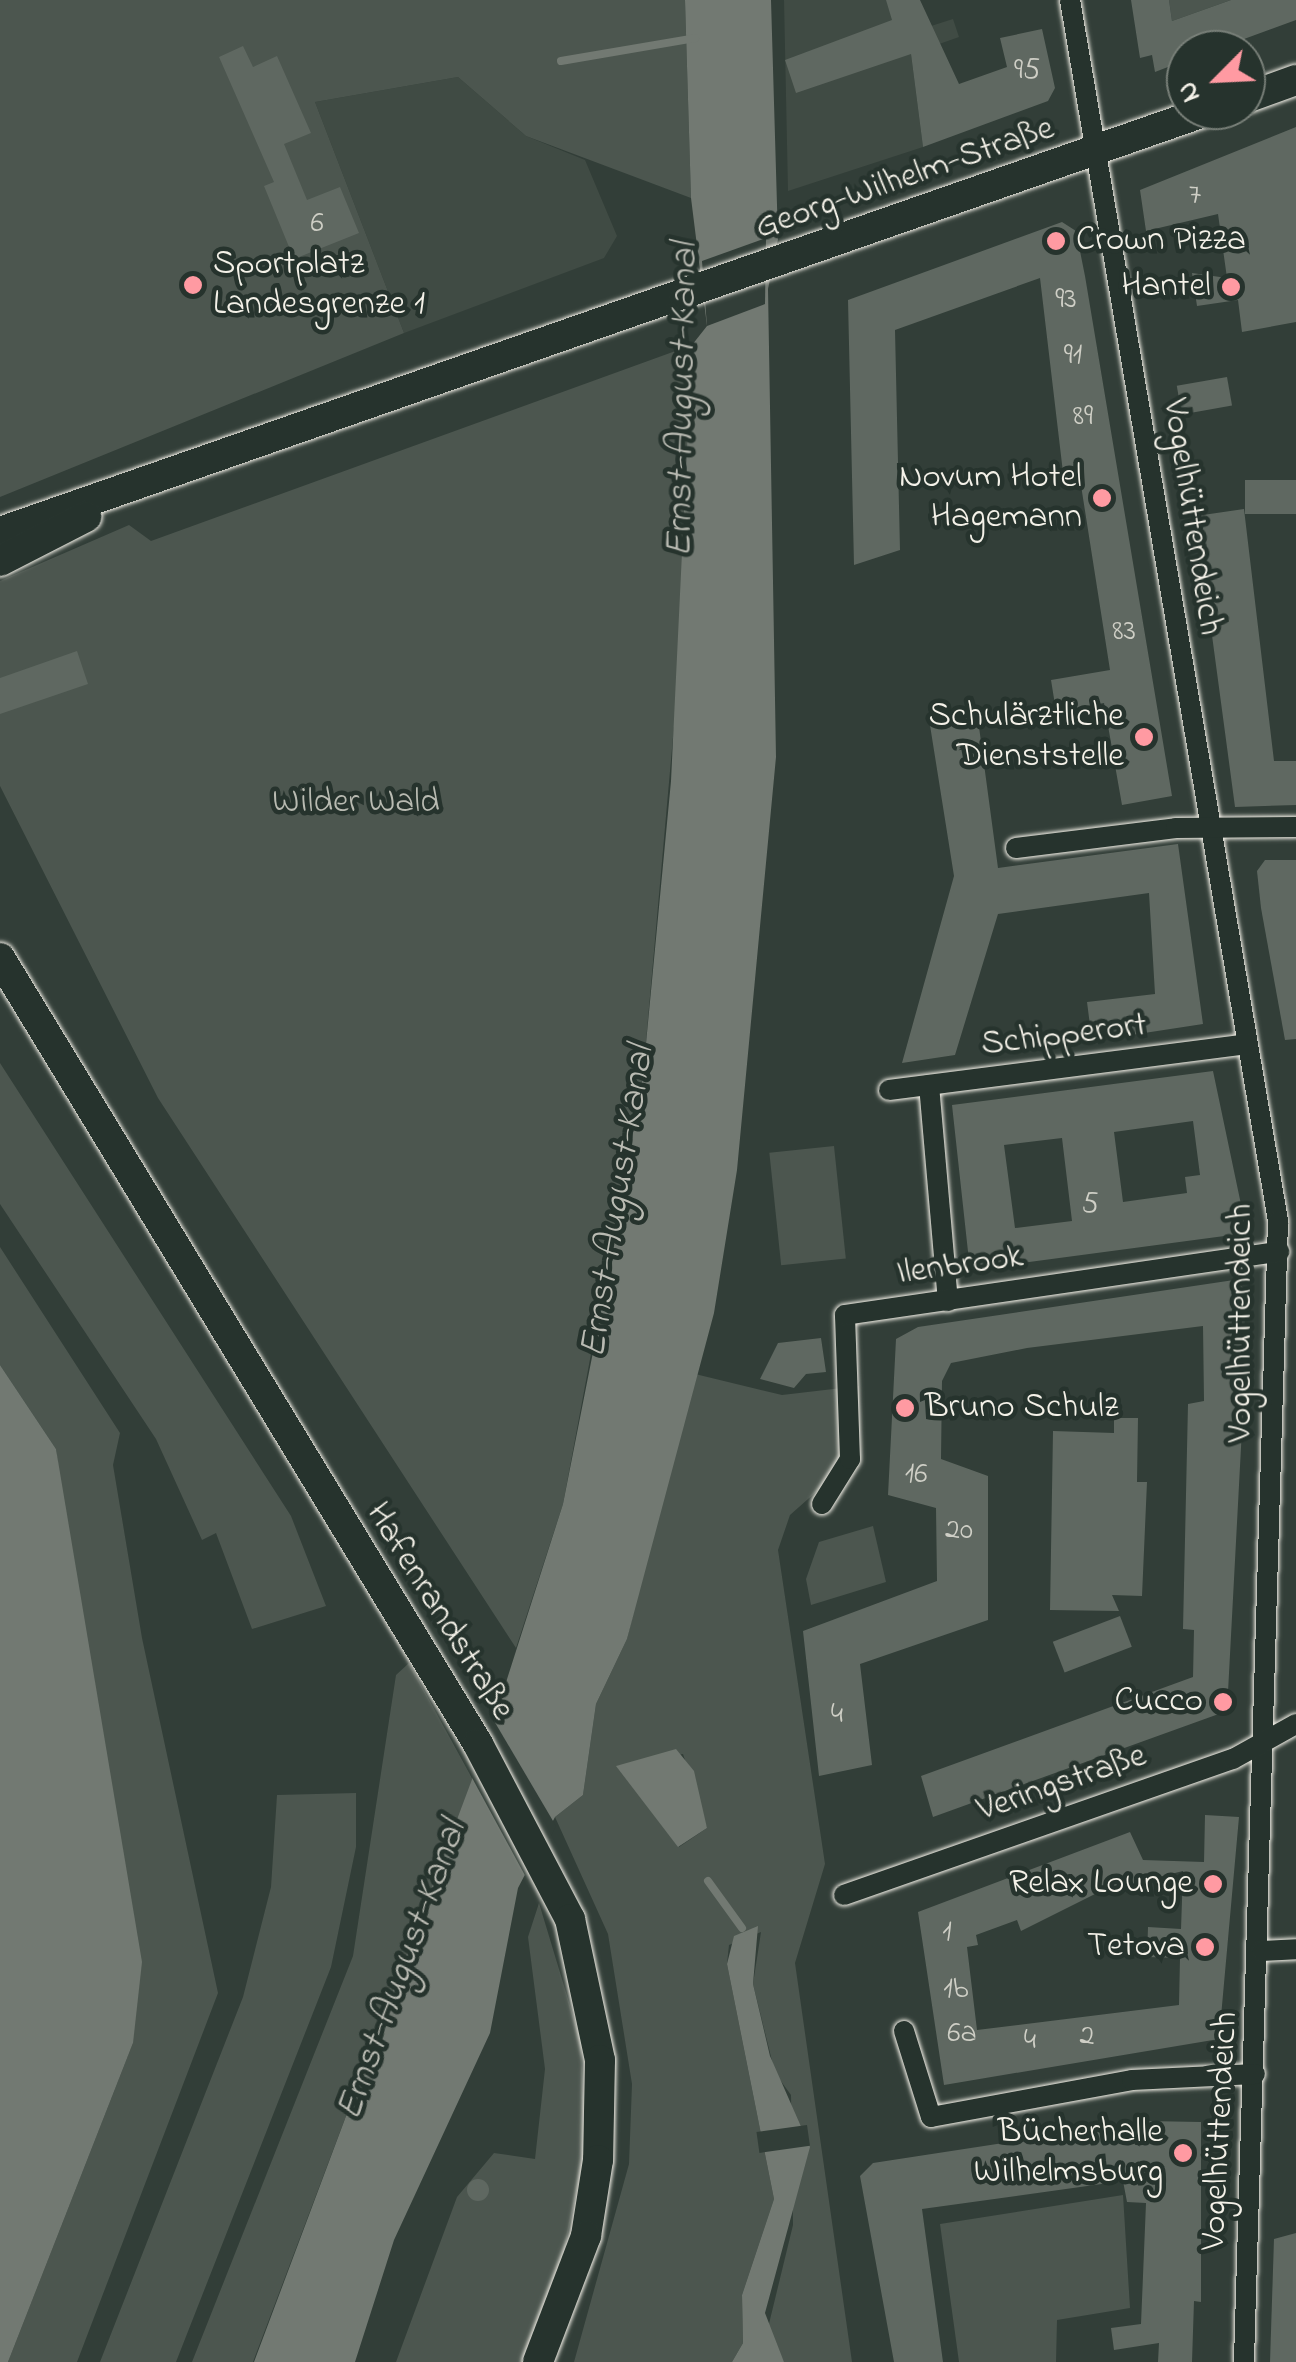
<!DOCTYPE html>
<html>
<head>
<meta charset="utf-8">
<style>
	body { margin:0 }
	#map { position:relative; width:1296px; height:2362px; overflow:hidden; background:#323e38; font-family:"Indie Flower",sans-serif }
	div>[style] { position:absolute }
	.built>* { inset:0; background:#404b44 }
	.green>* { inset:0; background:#4c564f; transform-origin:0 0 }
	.water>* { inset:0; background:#727972 }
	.pier>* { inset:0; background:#323e38; transform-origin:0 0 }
	.stream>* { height:8px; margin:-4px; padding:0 4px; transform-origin:4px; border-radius:4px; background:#727972 }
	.building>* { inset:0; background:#5f6861; transform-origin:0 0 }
	.round { border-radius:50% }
	.roads { filter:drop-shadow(0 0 2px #f4f1e8) drop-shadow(0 0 2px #f4f1e8) }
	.street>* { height:20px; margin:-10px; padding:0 10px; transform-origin:10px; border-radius:10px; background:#26332d }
	.secondary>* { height:30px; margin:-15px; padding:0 15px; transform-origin:15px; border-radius:15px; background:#26332d }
	.dots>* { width:28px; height:28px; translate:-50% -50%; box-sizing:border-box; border:5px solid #26332d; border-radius:50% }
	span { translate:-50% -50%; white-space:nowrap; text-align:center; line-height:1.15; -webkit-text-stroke:9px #26332d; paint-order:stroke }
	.number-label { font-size:30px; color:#cfcfc6 }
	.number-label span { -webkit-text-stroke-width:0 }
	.street-label { font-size:35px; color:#f4f1e8 }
	.poi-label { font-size:35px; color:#f4f1e8 }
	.left { translate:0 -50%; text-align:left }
	.right { translate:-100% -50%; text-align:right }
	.park-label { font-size:35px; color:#b9bbb2 }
	.water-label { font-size:38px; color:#babbb3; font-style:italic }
	.north { position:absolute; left:1166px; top:30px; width:100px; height:100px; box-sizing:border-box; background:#26332d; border:2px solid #787f78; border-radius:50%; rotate:246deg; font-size:28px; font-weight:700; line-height:40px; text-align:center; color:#f4f1e8 }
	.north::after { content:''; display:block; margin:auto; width:35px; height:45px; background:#ff9aa2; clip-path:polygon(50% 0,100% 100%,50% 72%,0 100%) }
</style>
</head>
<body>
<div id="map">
	<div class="built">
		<i style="clip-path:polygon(784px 0,917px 0,928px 27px,953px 19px,959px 37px,911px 54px,923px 147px,788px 191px)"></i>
		<i style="clip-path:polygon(458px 77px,526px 136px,585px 160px,617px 236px,604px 258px,404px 333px,315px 102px)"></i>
	</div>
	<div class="green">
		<i style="clip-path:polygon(0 0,685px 0,691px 198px,526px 136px,458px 77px,315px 102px,404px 333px,0 497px)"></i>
		<i style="clip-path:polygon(1169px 0,1231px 0,1172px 21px)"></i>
		<i style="clip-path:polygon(692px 345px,678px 681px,643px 1075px,563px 1504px,516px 1648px,158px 1098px,0 786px,0 581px,129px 525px,151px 541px)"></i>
		<i style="clip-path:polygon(0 1063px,291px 1516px,326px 1606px,252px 1629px,216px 1533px,202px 1540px,156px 1439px,0 1204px)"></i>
		<i style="left:834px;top:1146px;width:113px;height:65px;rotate:84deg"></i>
		<i style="clip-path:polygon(0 1247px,120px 1433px,113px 1465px,142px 1638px,218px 1993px,77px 2362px,8px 2362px,133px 2043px,56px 1449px,0 1365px)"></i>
		<i style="clip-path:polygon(evenodd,691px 1373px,782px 1395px,859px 1386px,860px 1453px,790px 1515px,778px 1550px,825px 1864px,795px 1963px,852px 2362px,784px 2362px,767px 2332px,793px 2225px,791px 2095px,775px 2073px,753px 1984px,761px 1932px,729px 1945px,727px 1964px,774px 2199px,742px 2295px,743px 2343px,732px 2362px,574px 2362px,629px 2164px,632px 2084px,608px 1934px,555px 1817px,583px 1795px,596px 1704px,627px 1639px,691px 1373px,683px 1754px,707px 1828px,679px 1847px,617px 1766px,683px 1754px)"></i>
		<i style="clip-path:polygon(873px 1526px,886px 1582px,811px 1605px,806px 1579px,819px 1542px)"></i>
		<i style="clip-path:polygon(409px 1663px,473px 1780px,253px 2362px,192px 2362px,353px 1956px,396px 1675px)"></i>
		<i style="clip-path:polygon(356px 1793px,356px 1847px,331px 1967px,176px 2362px,100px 2362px,243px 1997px,271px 1887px,277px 1795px)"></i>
		<i style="clip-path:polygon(539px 1903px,581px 2042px,585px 2151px,563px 2256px,522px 2362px,396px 2362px,457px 2197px,494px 2153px,535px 2159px,545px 2069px,528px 1937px)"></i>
		<i style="clip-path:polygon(1123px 2195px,1130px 2308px,1057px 2320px,1056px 2362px,959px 2362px,940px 2224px)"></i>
	</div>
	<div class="water">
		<i style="clip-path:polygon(685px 0,771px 0,778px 239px,768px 289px,776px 757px,737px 1170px,714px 1313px,627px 1639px,596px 1704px,583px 1795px,555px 1817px,518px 1888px,490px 2033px,394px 2240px,355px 2362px,254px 2362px,492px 1726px,563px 1504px,610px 1266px,643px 1075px,671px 781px,692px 345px,707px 326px,691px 198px)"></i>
		<i style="clip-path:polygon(0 1365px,56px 1449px,142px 1962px,133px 2043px,8px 2362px,0 2362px)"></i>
		<i style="clip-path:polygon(676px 1749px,694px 1771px,707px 1828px,678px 1847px,616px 1766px)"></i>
		<i style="clip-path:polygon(758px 1926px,753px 1984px,770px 2056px,810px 2147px,765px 2313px,784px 2362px,732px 2362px,743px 2343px,742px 2295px,774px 2199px,727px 1964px,734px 1936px)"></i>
	</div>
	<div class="pier">
		<i style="clip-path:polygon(766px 238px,765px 304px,707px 326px,702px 261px)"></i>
		<i style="clip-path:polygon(490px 1714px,556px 1826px,528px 1881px,470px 1774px)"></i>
		<i style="left:807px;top:2125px;width:21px;height:51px;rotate:82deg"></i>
	</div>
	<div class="stream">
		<i style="left:561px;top:61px;width:136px;rotate:-9.7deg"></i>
		<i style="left:708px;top:1881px;width:58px;rotate:54.1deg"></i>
	</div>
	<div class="building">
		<i style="clip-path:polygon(886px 0,920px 0,959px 84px,1007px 67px,1000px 38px,1042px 29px,1055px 88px,1048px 101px,923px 147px,911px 54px,796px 93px,785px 60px,892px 20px)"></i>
		<i style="clip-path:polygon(1131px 0,1169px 0,1172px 21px,1231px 0,1296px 0,1296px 20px,1214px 50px,1186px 50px,1186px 60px,1155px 72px,1152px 55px,1140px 58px)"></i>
		<i style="clip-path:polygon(243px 46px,253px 67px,277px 56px,311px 133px,284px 144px,307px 200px,340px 187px,359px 233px,294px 259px,264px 186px,274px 182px,219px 57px)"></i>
		<i style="clip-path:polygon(1296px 127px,1296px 322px,1242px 332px,1238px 300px,1197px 306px,1192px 273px,1227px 278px,1218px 214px,1146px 231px,1140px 190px)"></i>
		<i style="clip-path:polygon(1062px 222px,1076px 231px,1085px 276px,1172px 796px,1122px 805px,1104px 703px,1056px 711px,1051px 680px,1110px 670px,1080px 479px,1064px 481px,1040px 278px,895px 330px,900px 550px,854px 565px,848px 300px)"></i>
		<i style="left:1227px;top:377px;width:29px;height:51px;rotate:80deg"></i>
		<i style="left:1296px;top:480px;width:34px;height:51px;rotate:90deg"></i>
		<i style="clip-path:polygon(1244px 509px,1274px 761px,1296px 761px,1296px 805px,1235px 807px,1196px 516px)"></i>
		<i style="clip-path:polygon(77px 651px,88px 684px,0 714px,0 678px)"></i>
		<i style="clip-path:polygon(977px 712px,998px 868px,1178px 844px,1203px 1024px,1092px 1041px,1087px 1002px,1155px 994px,1149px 893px,998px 914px,955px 1055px,902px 1063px,954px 876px,929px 719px)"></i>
		<i style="clip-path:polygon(1265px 860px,1296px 860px,1296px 1039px,1285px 1040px,1261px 908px,1257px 871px)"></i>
		<i style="clip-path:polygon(evenodd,1213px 1071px,1247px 1233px,970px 1270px,952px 1105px,1213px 1071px,1193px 1121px,1200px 1175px,1185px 1177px,1187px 1193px,1123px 1202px,1114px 1132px,1193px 1121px,1213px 1071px,1062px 1138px,1072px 1221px,1015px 1228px,1004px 1145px,1062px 1138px)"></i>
		<i style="clip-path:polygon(1234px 1280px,1245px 1289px,1244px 1391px,1227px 1711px,933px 1817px,921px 1776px,1193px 1677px,1194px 1630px,1183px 1629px,1188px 1404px,1204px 1401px,1203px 1326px,1027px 1348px,951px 1363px,942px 1381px,941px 1459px,988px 1476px,988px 1620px,860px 1664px,872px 1765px,819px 1776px,803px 1631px,937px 1581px,936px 1508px,888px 1495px,896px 1339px,918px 1327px)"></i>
		<i style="clip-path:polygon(821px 1338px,826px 1372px,806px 1374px,794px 1388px,760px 1379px,778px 1343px)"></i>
		<i style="clip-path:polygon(1114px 1418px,1138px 1418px,1137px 1482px,1147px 1482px,1142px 1596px,1112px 1595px,1119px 1611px,1050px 1610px,1053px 1431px,1114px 1433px)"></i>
		<i style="left:1120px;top:1616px;width:33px;height:72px;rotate:69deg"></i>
		<i style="clip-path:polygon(evenodd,1205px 1815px,1239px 1817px,1219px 2039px,944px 2085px,918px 1912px,1130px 1832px,1143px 1860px,1204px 1862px,1205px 1815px,1183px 1871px,1181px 1929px,1148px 1927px,1147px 1957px,1180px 1958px,1179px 2005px,977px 2030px,967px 1947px,978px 1945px,976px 1935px,1017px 1920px,1021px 1931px,1099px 1892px,1183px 1871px)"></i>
		<i style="clip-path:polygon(1146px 2121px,1201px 2122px,1201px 2302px,1194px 2301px,1192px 2362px,1158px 2362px,1159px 2343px,1114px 2350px,1111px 2328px,1141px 2324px,1146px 2203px,1127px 2202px,1123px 2181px,922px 2209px,943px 2362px,894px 2362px,860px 2176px,873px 2163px)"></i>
		<i class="round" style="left:467px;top:2179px;width:22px;height:22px"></i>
		<i style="clip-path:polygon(1296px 2233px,1296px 2362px,1270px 2362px,1274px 2239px)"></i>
	</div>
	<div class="roads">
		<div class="street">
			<i style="left:1070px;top:0;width:1239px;rotate:80.33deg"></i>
			<i style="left:1278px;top:1221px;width:1142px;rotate:91.71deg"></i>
			<i style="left:1016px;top:848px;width:161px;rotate:-7.1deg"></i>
			<i style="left:1176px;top:828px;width:120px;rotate:-0.5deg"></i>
			<i style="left:929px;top:1085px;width:217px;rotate:85deg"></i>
			<i style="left:889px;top:1090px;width:361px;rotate:-7.3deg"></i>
			<i style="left:822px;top:1504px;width:53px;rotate:-58.1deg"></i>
			<i style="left:850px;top:1459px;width:144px;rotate:-92deg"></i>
			<i style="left:845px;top:1315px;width:439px;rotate:-8.3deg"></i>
			<i style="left:844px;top:1895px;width:412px;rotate:-19.3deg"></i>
			<i style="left:1233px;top:1759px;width:72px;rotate:-29.1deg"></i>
			<i style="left:1262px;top:1951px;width:34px;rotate:-3deg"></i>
			<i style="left:904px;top:2031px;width:90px;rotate:72.6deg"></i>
			<i style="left:931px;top:2117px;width:204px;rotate:-10.4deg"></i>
			<i style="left:1132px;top:2080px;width:123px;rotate:-2.8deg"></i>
		</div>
		<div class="secondary">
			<i style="left:1246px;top:98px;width:53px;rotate:-19.8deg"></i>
			<i style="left:0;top:532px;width:1281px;rotate:-19.23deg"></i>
			<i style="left:0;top:561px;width:97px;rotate:-27.1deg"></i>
			<i style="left:0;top:958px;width:920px;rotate:58.69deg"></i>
			<i style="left:478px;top:1744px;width:198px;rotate:62.3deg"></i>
			<i style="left:570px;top:1919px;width:144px;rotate:78deg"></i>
			<i style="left:600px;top:2060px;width:100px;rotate:91.1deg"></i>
			<i style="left:598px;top:2160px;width:77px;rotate:99deg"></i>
			<i style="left:586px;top:2236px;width:135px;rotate:110.9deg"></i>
		</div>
	</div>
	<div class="dots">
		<i style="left:1056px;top:241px;background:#ff9aa2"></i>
		<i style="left:193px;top:285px;background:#ff9aa2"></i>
		<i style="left:1231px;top:287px;background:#ff9aa2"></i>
		<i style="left:1102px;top:498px;background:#ff9aa2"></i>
		<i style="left:1144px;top:737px;background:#ff9aa2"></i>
		<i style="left:905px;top:1408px;background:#ff9aa2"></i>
		<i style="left:1223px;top:1702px;background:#ff9aa2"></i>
		<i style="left:1213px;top:1884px;background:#ff9aa2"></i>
		<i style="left:1205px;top:1947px;background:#ff9aa2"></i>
		<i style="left:1183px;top:2153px;background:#ff9aa2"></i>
	</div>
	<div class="number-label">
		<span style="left:1027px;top:71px">95</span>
		<span style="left:1195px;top:196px">7</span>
		<span style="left:317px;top:224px">6</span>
		<span style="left:1066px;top:300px">93</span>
		<span style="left:1073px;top:356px">91</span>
		<span style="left:1083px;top:417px">89</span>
		<span style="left:1124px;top:632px">83</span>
		<span style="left:1090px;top:1205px">5</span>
		<span style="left:916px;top:1475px">16</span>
		<span style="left:959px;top:1531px">20</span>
		<span style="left:837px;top:1715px">4</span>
		<span style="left:947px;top:1933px">1</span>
		<span style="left:956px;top:1990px">1b</span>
		<span style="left:962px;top:2034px">6a</span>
		<span style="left:1087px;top:2037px">2</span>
		<span style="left:1030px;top:2041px">4</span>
	</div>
	<div class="street-label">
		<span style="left:905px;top:179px;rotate:-19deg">Georg-Wilhelm-Straße</span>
		<span style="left:1191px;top:517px;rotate:81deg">Vogelhüttendeich</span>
		<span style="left:1064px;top:1036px;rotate:-7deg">Schipperort</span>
		<span style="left:960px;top:1266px;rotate:-8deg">Ilenbrook</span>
		<span style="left:1242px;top:1323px;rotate:-90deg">Vogelhüttendeich</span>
		<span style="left:439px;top:1612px;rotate:58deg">Hafenrandstraße</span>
		<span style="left:1062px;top:1784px;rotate:-19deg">Veringstraße</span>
		<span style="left:1221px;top:2131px;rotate:-87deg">Vogelhüttendeich</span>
	</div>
	<div class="poi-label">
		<span class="left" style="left:1076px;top:241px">Crown Pizza</span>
		<span class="left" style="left:213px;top:285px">Sportplatz<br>Landesgrenze 1</span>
		<span class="right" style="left:1211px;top:287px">Hantel</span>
		<span class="right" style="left:1082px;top:498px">Novum Hotel<br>Hagemann</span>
		<span class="right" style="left:1124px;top:737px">Schulärztliche<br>Dienststelle</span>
		<span class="left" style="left:925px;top:1408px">Bruno Schulz</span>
		<span class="right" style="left:1203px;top:1702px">Cucco</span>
		<span class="right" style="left:1193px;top:1884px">Relax Lounge</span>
		<span class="right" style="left:1185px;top:1947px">Tetova</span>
		<span class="right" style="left:1163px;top:2153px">Bücherhalle<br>Wilhelmsburg</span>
	</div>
	<div class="park-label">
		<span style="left:356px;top:803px">Wilder Wald</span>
	</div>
	<div class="water-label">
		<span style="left:684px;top:400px;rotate:-89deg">Ernst-August-Kanal</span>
		<span style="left:619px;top:1202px;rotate:-81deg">Ernst-August-Kanal</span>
		<span style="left:403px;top:1971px;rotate:-70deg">Ernst-August-Kanal</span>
	</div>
	<div class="north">N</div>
</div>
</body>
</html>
